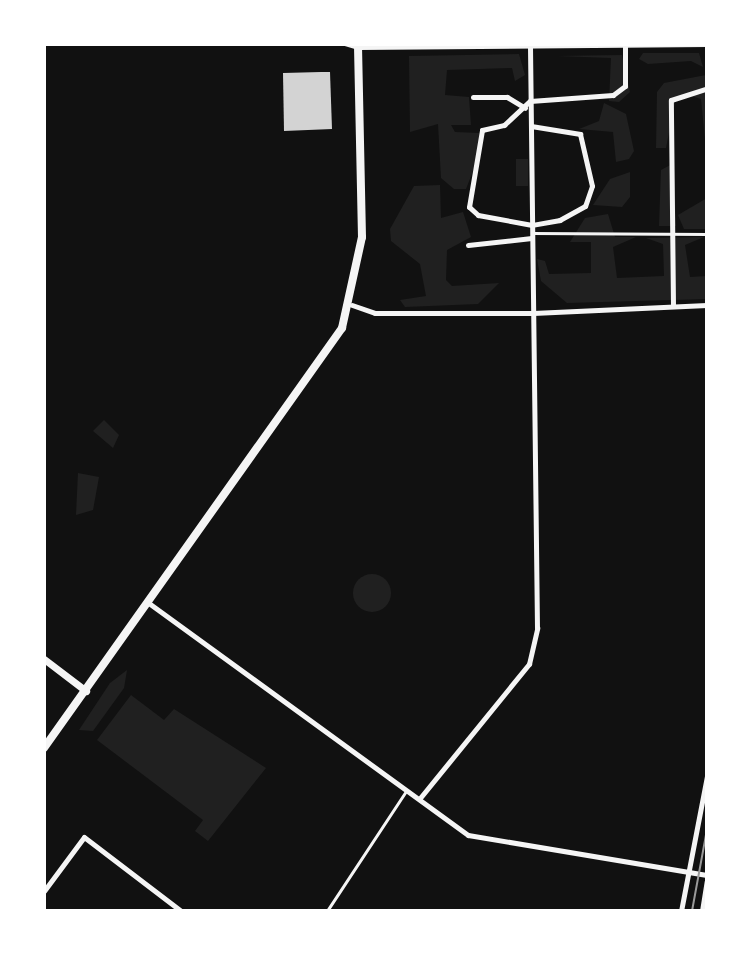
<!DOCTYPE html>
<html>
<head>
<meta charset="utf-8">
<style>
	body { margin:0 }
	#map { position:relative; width:751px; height:955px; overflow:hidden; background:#111; font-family:Overpass,sans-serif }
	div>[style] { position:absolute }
	.green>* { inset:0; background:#202020; transform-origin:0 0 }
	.round { border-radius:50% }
	.building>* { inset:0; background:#d3d3d3 }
	.service>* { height:2.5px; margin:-1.25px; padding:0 1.25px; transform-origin:1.25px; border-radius:1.25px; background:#f5f5f5 }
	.minor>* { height:5px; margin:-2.5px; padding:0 2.5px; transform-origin:2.5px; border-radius:2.5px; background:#f5f5f5 }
	.tertiary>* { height:7px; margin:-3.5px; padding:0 3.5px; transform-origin:3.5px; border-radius:3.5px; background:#f5f5f5 }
	.secondary>* { height:8px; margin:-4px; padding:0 4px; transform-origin:4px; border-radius:4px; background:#f5f5f5 }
	.tram>* { height:2px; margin:-1px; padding:0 1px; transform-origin:1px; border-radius:1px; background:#9a9a9a }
	span { translate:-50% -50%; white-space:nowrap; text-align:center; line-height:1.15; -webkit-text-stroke:7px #fff; paint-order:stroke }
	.frame { position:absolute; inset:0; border:46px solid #fff; pointer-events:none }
</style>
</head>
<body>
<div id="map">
	<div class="green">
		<i style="clip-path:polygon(643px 53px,699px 53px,703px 67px,691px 61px,648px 64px,639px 59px)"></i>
		<i style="clip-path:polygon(519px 54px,525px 75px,515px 81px,512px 68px,447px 70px,445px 95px,469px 97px,471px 125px,451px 125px,455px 132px,479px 133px,482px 148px,466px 189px,454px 189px,441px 178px,438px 124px,410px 132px,409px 56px)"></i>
		<i style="clip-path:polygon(622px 55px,630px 92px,619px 102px,609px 101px,611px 58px,557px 56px)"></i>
		<i style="clip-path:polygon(706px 75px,707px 160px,701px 99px,685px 94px,675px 102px,666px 148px,656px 148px,657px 92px,664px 83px)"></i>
		<i style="clip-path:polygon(604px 103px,626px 114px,634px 151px,629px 159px,616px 162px,613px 132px,579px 129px,599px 121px)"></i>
		<i style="left:516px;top:159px;width:12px;height:27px"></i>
		<i style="clip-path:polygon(674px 163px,676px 226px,659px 226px,661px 170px)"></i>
		<i style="clip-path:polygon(630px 172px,630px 197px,622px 207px,593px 205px,610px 179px)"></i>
		<i style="clip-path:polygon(440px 185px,441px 218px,463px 212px,471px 237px,447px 250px,446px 280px,452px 286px,499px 283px,478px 304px,405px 307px,400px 300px,426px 296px,420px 264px,391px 241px,390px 229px,414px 186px)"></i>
		<i style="clip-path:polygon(707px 198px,707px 229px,684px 229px,678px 215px)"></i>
		<i style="clip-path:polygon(608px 214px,615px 237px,636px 237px,613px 247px,617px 278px,664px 276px,663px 244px,646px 238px,704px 237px,685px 245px,690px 277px,707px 276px,707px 299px,567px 303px,541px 281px,537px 259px,545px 261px,549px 274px,591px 273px,591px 242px,570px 242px,585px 218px)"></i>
		<i style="clip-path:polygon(104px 420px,119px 435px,113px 448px,93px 431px)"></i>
		<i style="clip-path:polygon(78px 473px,99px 477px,93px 510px,76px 515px)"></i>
		<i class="round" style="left:353px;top:574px;width:38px;height:38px"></i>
		<i style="clip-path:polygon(127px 670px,124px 688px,93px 731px,79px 730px,110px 683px)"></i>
		<i style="clip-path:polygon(131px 695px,164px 720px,174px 709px,266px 768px,208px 841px,195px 831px,203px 820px,97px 740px)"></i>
	</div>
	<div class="building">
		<i style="clip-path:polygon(321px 72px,330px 72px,332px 129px,284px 131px,283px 73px)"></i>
	</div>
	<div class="service">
		<i style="left:345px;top:44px;width:10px;rotate:17deg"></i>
		<i style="left:532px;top:233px;width:175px;rotate:0.3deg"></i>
		<i style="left:327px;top:911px;width:144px;rotate:-56.6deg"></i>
	</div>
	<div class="minor">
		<i style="left:358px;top:47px;width:349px;rotate:-0.5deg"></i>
		<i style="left:473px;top:97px;width:34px"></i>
		<i style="left:507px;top:97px;width:21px;rotate:31deg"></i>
		<i style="left:531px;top:126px;width:50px;rotate:9.3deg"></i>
		<i style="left:580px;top:134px;width:53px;rotate:77deg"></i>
		<i style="left:592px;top:186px;width:21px;rotate:109deg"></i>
		<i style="left:585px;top:206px;width:29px;rotate:151deg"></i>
		<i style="left:560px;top:220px;width:28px;rotate:170deg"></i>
		<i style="left:532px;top:225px;width:55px;rotate:-169.5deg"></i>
		<i style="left:478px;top:215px;width:12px;rotate:-138deg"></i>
		<i style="left:469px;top:207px;width:78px;rotate:-80.4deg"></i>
		<i style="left:482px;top:130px;width:23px;rotate:-13deg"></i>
		<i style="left:504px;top:125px;width:35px;rotate:-43deg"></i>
		<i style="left:530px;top:101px;width:83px;rotate:-4.1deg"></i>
		<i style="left:613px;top:95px;width:15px;rotate:-37deg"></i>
		<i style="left:625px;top:86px;width:40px;rotate:-90deg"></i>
		<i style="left:468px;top:245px;width:64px;rotate:-6.2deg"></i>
		<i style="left:352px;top:305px;width:24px;rotate:19deg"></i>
		<i style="left:375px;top:313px;width:158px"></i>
		<i style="left:533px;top:313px;width:174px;rotate:-2.6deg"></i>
		<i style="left:673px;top:306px;width:206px;rotate:-90.6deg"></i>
		<i style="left:671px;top:100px;width:38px;rotate:-18deg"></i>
		<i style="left:150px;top:604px;width:393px;rotate:36deg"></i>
		<i style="left:468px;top:835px;width:242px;rotate:9.5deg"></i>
		<i style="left:420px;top:798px;width:173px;rotate:-50.9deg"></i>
		<i style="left:529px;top:664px;width:37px;rotate:-77deg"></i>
		<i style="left:537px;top:628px;width:584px;rotate:-90.69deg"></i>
		<i style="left:44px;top:891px;width:67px;rotate:-53.5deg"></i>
		<i style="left:84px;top:837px;width:122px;rotate:37.3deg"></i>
		<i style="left:681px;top:911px;width:137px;rotate:-79.1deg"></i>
		<i style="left:702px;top:911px;width:30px;rotate:-81deg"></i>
	</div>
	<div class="tertiary">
		<i style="left:44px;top:659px;width:53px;rotate:37.3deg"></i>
	</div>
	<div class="secondary">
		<i style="left:44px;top:748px;width:515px;rotate:-54.64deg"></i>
		<i style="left:342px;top:328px;width:93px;rotate:-77.6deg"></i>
		<i style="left:362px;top:237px;width:193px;rotate:-91.2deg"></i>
	</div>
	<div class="tram">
		<i style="left:692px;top:911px;width:83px;rotate:-79.6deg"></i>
	</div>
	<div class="frame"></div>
</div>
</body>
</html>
